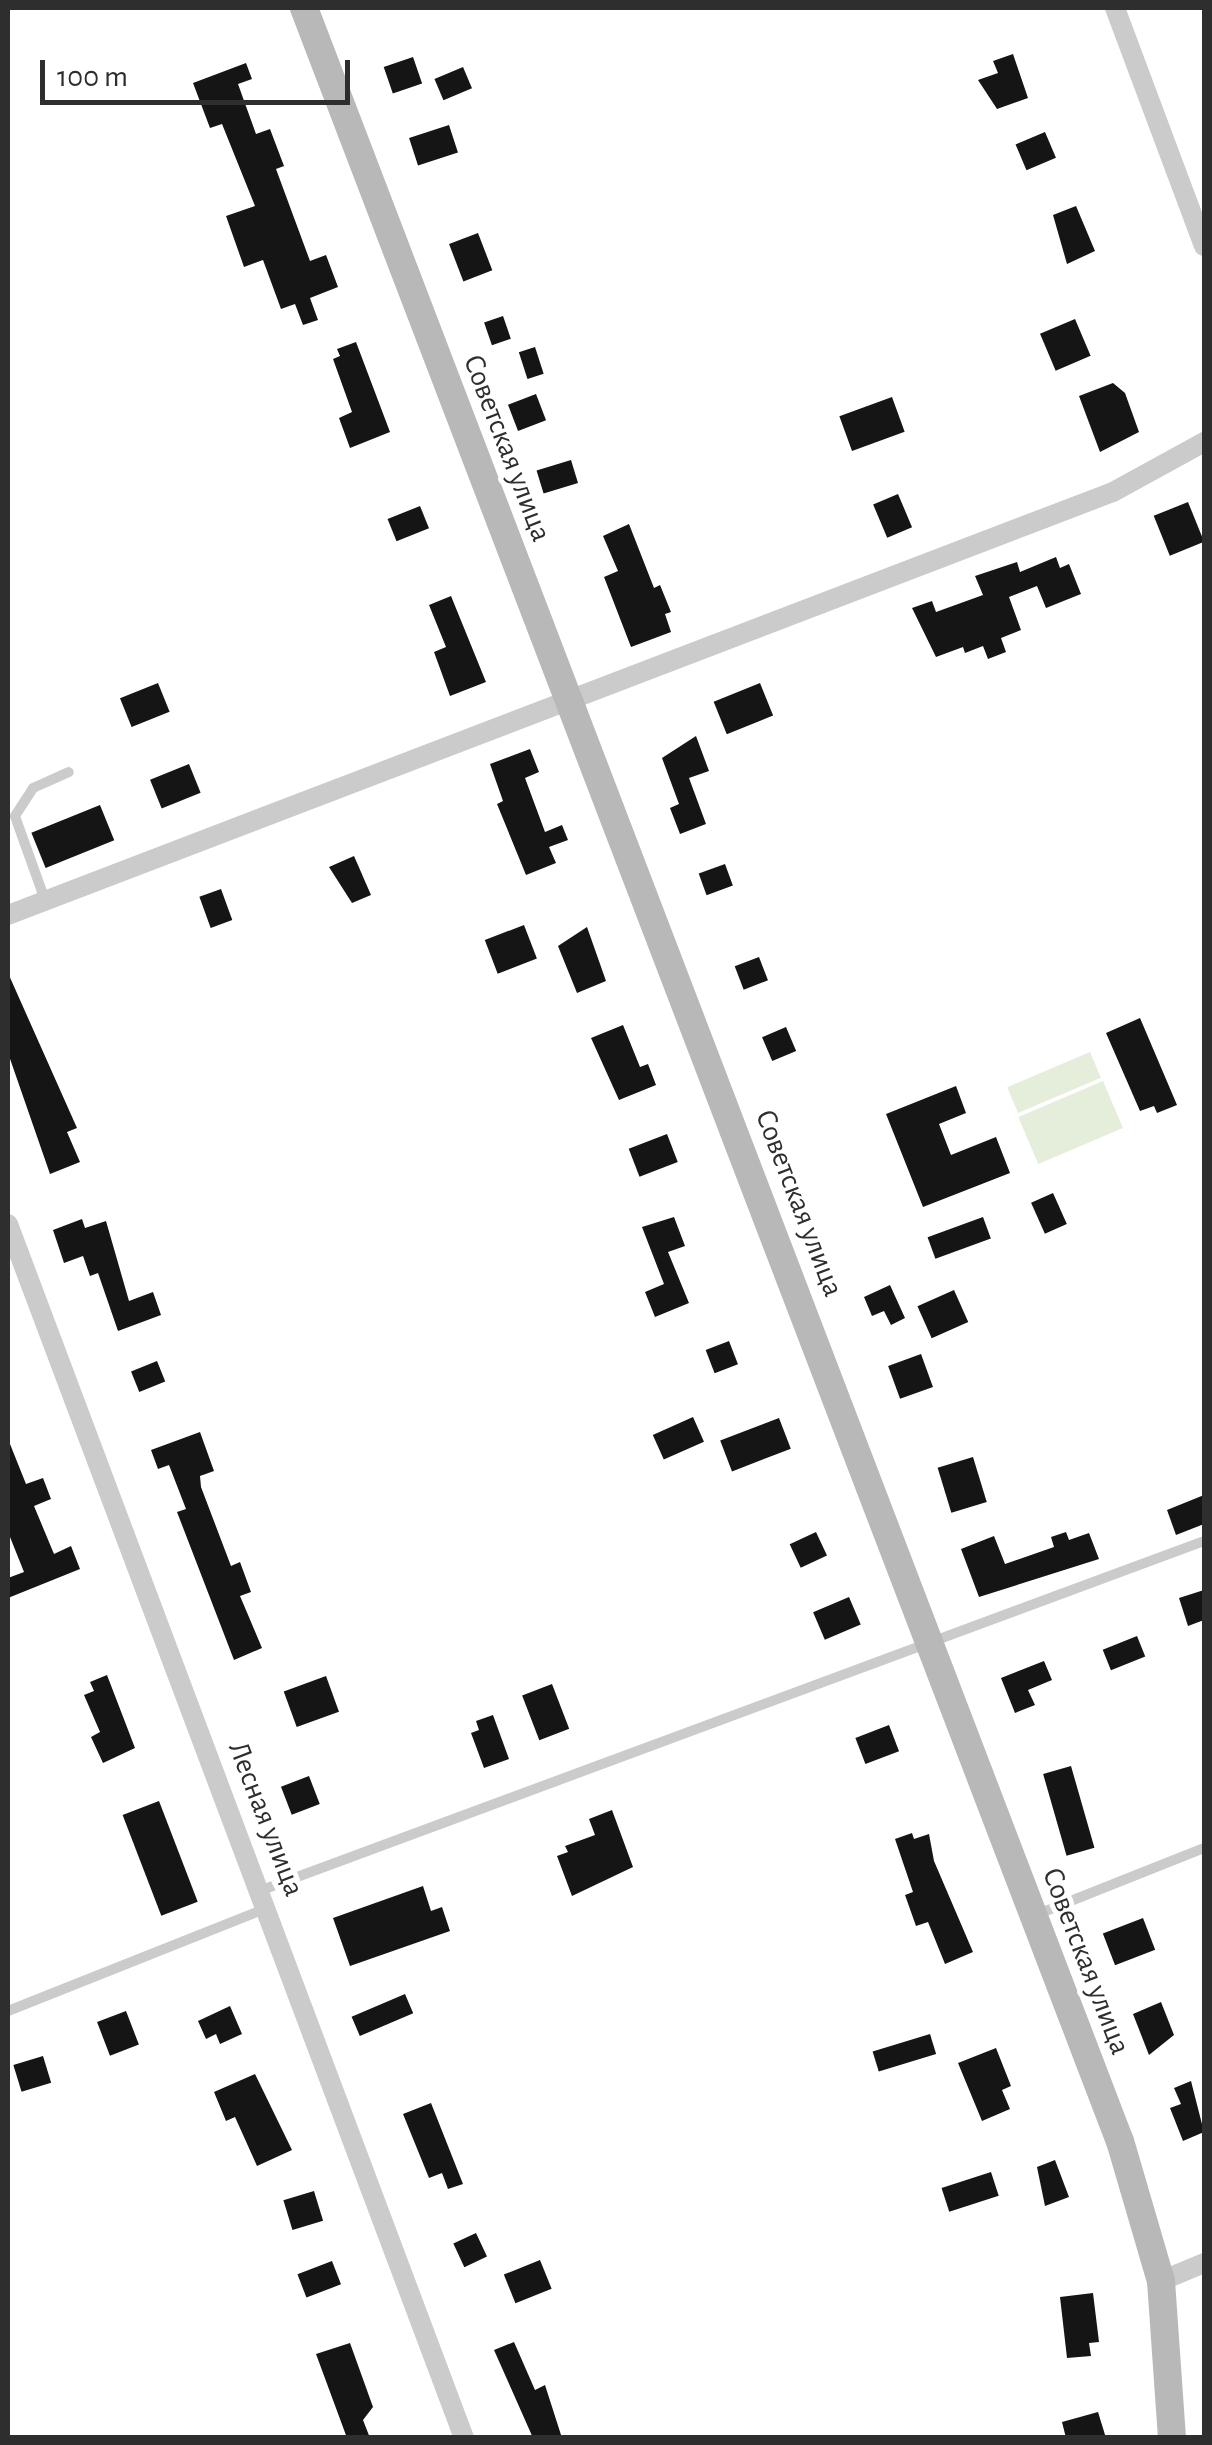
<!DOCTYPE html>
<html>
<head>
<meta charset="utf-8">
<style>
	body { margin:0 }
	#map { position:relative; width:1212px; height:2445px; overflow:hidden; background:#fff; font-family:"Alegreya Sans",sans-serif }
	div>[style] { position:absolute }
	.green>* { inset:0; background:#e5eddb; transform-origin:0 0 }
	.building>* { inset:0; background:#151515; transform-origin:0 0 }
	.lane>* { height:10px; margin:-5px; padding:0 5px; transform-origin:5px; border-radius:5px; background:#cbcbcb }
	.street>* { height:20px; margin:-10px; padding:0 10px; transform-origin:10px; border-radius:10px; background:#cbcbcb }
	.secondary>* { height:28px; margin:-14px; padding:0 14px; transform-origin:14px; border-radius:14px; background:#b8b8b8 }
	span { translate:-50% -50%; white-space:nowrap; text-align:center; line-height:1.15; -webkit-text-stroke:10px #fff; paint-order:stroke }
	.street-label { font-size:30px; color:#2e2e2e }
	.frame { position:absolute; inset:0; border:10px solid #2e2e2e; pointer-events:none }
	.scale { position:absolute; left:40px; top:60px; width:310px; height:45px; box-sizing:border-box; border:5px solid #2e2e2e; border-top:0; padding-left:12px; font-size:30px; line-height:35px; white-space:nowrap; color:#2e2e2e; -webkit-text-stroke:8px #fff; paint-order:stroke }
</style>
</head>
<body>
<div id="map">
	<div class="green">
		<i style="left:1090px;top:1052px;width:28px;height:90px;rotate:67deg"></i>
		<i style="left:1103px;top:1081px;width:51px;height:92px;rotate:67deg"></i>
	</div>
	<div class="building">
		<i style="clip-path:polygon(1013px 54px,1028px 98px,997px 109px,978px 80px,998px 73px,993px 61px)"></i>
		<i style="left:413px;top:57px;width:28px;height:31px;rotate:71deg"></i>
		<i style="clip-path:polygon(246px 63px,252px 79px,238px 84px,256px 134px,270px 129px,284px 166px,276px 169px,310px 261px,326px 255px,338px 287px,310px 298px,318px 320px,303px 325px,295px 304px,281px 309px,263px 260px,244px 267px,226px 216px,255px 206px,222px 124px,210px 128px,193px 83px)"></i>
		<i style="left:463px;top:67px;width:23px;height:31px;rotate:67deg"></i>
		<i style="left:449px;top:125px;width:29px;height:42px;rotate:72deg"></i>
		<i style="left:1045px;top:132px;width:28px;height:32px;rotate:67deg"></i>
		<i style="clip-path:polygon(1076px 206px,1095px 251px,1067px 264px,1053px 215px)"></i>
		<i style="left:478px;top:233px;width:40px;height:31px;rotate:69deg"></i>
		<i style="left:503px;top:316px;width:24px;height:20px;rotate:71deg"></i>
		<i style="left:1075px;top:319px;width:40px;height:38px;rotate:67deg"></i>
		<i style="clip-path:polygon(356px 342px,390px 432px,350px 448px,339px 418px,352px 412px,333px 359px,340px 356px,337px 349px)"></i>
		<i style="left:535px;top:347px;width:28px;height:17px;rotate:72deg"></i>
		<i style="clip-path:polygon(1113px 383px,1125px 393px,1139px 432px,1100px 452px,1079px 396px)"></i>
		<i style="left:536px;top:394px;width:28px;height:30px;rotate:69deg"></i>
		<i style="left:892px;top:397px;width:37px;height:56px;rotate:70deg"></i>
		<i style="left:571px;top:460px;width:24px;height:36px;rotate:73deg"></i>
		<i style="left:898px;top:494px;width:36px;height:27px;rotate:67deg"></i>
		<i style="left:1188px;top:502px;width:43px;height:37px;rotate:68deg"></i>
		<i style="left:420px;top:506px;width:24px;height:35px;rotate:68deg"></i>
		<i style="clip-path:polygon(629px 524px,654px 588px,660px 585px,671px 612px,665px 614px,671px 632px,631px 647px,604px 577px,618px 571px,603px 536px)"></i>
		<i style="clip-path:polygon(1056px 557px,1060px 568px,1069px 564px,1081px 594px,1046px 608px,1037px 586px,1009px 597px,1021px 630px,1001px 638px,1006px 652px,988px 659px,983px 646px,965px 653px,963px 647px,936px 657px,912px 608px,932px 601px,936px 612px,983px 595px,975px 576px,1017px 562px,1020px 572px)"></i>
		<i style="clip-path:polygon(451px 596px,486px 682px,450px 696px,434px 652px,446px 647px,429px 605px)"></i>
		<i style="left:158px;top:683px;width:31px;height:41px;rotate:68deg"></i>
		<i style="left:760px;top:683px;width:35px;height:50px;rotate:68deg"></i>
		<i style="clip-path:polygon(696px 736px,709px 771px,689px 778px,706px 824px,680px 834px,670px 808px,679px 804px,662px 758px)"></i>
		<i style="clip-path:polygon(530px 749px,539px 772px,525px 778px,545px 832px,562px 825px,568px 840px,549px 847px,556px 863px,526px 875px,497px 804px,503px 801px,490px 764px)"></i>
		<i style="left:189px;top:764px;width:31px;height:42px;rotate:68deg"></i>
		<i style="left:100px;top:805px;width:38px;height:74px;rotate:68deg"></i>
		<i style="clip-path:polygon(354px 856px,371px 895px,352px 903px,329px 867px)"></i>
		<i style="left:725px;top:864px;width:23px;height:28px;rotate:70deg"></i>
		<i style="left:221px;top:889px;width:33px;height:23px;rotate:70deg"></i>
		<i style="left:524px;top:925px;width:36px;height:42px;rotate:69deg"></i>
		<i style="clip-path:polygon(587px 927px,606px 981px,577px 993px,558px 946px)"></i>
		<i style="left:759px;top:957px;width:25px;height:26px;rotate:69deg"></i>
		<i style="clip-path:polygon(8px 973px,77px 1128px,67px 1132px,80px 1162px,50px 1174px,8px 1053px)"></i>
		<i style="clip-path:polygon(1140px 1018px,1177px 1105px,1157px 1113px,1154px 1106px,1140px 1111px,1106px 1033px)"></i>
		<i style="clip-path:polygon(623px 1025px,640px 1067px,648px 1064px,656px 1085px,619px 1100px,591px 1038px)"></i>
		<i style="left:786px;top:1027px;width:26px;height:26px;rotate:67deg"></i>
		<i style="clip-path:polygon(956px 1086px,966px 1113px,939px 1124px,951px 1155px,996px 1137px,1010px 1173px,923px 1207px,886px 1114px)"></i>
		<i style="left:667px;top:1134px;width:30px;height:41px;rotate:69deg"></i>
		<i style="left:1053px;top:1193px;width:34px;height:24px;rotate:66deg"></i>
		<i style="clip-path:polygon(674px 1217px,685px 1246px,668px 1252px,689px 1303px,655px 1317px,645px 1292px,664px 1284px,642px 1227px)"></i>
		<i style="left:983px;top:1217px;width:23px;height:59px;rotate:70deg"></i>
		<i style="clip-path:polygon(82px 1219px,85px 1228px,106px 1221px,129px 1301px,153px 1292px,161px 1315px,118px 1331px,98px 1273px,90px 1276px,83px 1256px,64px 1263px,53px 1230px)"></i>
		<i style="clip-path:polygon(890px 1285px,905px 1318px,891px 1325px,884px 1311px,872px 1316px,864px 1297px)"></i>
		<i style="left:954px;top:1290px;width:35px;height:40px;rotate:66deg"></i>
		<i style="left:729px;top:1341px;width:25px;height:25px;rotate:69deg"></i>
		<i style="left:921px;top:1354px;width:35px;height:35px;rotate:70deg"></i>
		<i style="left:157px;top:1361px;width:22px;height:28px;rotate:68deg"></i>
		<i style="left:693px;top:1417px;width:27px;height:44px;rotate:66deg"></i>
		<i style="left:779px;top:1418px;width:33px;height:63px;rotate:69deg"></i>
		<i style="clip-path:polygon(200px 1432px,214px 1471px,200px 1476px,201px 1487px,231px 1566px,240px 1562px,251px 1592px,240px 1596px,262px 1648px,234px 1660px,177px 1512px,186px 1509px,169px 1465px,158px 1469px,151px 1450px)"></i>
		<i style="clip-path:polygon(8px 1439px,26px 1484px,43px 1478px,51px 1499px,34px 1506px,54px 1554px,71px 1546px,80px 1569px,8px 1598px,8px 1578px,24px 1572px,8px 1532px)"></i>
		<i style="left:973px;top:1457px;width:47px;height:37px;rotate:73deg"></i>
		<i style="clip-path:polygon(1204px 1495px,1204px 1524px,1176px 1535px,1167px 1510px)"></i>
		<i style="left:816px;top:1532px;width:26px;height:29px;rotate:65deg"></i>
		<i style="clip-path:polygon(1066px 1532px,1069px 1540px,1089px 1533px,1099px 1559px,979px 1597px,961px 1549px,994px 1536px,1005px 1564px,1054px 1547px,1051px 1537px)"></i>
		<i style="clip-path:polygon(1204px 1590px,1204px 1620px,1188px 1626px,1179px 1598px)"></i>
		<i style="left:849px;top:1597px;width:30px;height:39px;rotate:67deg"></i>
		<i style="left:1137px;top:1636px;width:22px;height:37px;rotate:68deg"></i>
		<i style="clip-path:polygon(1044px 1661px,1052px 1680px,1028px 1690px,1035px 1705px,1015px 1713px,1001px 1678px)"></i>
		<i style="clip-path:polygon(107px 1675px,135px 1748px,103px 1763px,91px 1737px,100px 1732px,84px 1695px,94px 1691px,90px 1682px)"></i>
		<i style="left:326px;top:1676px;width:38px;height:45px;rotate:70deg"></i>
		<i style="left:552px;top:1684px;width:48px;height:32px;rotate:69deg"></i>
		<i style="clip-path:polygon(493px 1715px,509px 1759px,484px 1768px,471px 1733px,479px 1730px,476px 1721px)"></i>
		<i style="left:889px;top:1725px;width:28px;height:36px;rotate:69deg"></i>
		<i style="left:1071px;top:1766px;width:85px;height:29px;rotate:74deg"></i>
		<i style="left:309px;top:1776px;width:30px;height:30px;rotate:69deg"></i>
		<i style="left:159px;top:1801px;width:108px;height:39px;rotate:69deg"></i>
		<i style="clip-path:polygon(612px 1810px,633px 1867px,572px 1896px,557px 1856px,568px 1852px,565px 1846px,595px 1835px,589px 1819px)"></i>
		<i style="clip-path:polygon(912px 1833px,914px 1839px,929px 1834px,934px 1861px,973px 1952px,945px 1964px,928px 1922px,916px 1926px,905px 1895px,913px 1892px,895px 1839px)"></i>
		<i style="clip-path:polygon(423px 1886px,431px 1911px,442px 1907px,450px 1931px,350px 1966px,333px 1918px)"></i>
		<i style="left:1143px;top:1918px;width:34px;height:43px;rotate:69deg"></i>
		<i style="left:405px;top:1994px;width:21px;height:58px;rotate:67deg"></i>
		<i style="clip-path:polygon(1161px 2002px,1174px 2035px,1149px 2055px,1133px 2014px)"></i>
		<i style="clip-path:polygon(230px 2006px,242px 2034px,220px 2044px,216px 2034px,206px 2039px,198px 2021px)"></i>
		<i style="left:126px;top:2011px;width:36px;height:31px;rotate:69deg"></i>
		<i style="left:930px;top:2034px;width:21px;height:60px;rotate:73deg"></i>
		<i style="clip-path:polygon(996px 2048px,1011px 2086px,1002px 2090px,1010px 2109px,982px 2121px,958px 2063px)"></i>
		<i style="left:43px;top:2056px;width:28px;height:31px;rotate:73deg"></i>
		<i style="clip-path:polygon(255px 2074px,292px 2150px,257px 2166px,235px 2117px,226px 2121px,214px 2092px)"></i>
		<i style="clip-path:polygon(1191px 2081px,1204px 2132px,1183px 2141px,1170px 2108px,1181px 2104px,1174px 2088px)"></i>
		<i style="clip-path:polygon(431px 2103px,463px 2184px,448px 2189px,442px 2173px,429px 2178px,403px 2114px)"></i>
		<i style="clip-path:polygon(1055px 2160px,1069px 2197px,1045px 2206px,1037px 2167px)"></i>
		<i style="left:991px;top:2172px;width:25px;height:52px;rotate:72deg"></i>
		<i style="left:314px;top:2191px;width:31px;height:32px;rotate:73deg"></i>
		<i style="left:476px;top:2233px;width:26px;height:25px;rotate:65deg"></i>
		<i style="left:540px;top:2260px;width:31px;height:39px;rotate:68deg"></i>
		<i style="left:332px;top:2261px;width:25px;height:37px;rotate:69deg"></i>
		<i style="clip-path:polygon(1093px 2293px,1099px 2342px,1089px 2343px,1091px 2356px,1067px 2358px,1060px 2297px)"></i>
		<i style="clip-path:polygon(514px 2342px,535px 2390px,545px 2385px,562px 2438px,533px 2438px,494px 2350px)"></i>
		<i style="clip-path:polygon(350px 2343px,373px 2407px,363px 2420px,370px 2438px,347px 2438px,316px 2354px)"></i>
		<i style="clip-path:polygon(1098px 2412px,1106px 2438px,1066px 2438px,1062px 2422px)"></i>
	</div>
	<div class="lane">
		<i style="left:45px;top:900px;width:89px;rotate:-109.7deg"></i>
		<i style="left:15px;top:816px;width:33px;rotate:-57deg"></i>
		<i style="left:33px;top:788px;width:39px;rotate:-24deg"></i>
		<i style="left:262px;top:1890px;width:1005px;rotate:-20.33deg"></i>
		<i style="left:1038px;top:1914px;width:179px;rotate:-21.7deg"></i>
		<i style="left:8px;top:2011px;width:279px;rotate:-21.7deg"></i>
	</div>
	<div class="street">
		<i style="left:1115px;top:8px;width:254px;rotate:69.5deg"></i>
		<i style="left:8px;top:915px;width:1183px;rotate:-20.95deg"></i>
		<i style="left:1113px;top:492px;width:104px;rotate:-28.8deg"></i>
		<i style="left:8px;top:1224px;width:1297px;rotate:69.41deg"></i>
		<i style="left:1161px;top:2281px;width:47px;rotate:-22.7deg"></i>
	</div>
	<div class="secondary">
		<i style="left:304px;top:8px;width:2284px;rotate:69.07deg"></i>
		<i style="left:1120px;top:2141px;width:146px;rotate:73.7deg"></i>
		<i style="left:1161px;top:2281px;width:157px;rotate:86deg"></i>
	</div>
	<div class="street-label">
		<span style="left:507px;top:448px;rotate:69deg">Советская улица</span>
		<span style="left:799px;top:1203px;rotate:69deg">Советская улица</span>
		<span style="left:266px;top:1819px;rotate:69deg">Лесная улица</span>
		<span style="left:1086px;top:1961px;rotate:69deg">Советская улица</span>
	</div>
	<div class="frame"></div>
	<div class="scale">100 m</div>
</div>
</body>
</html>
